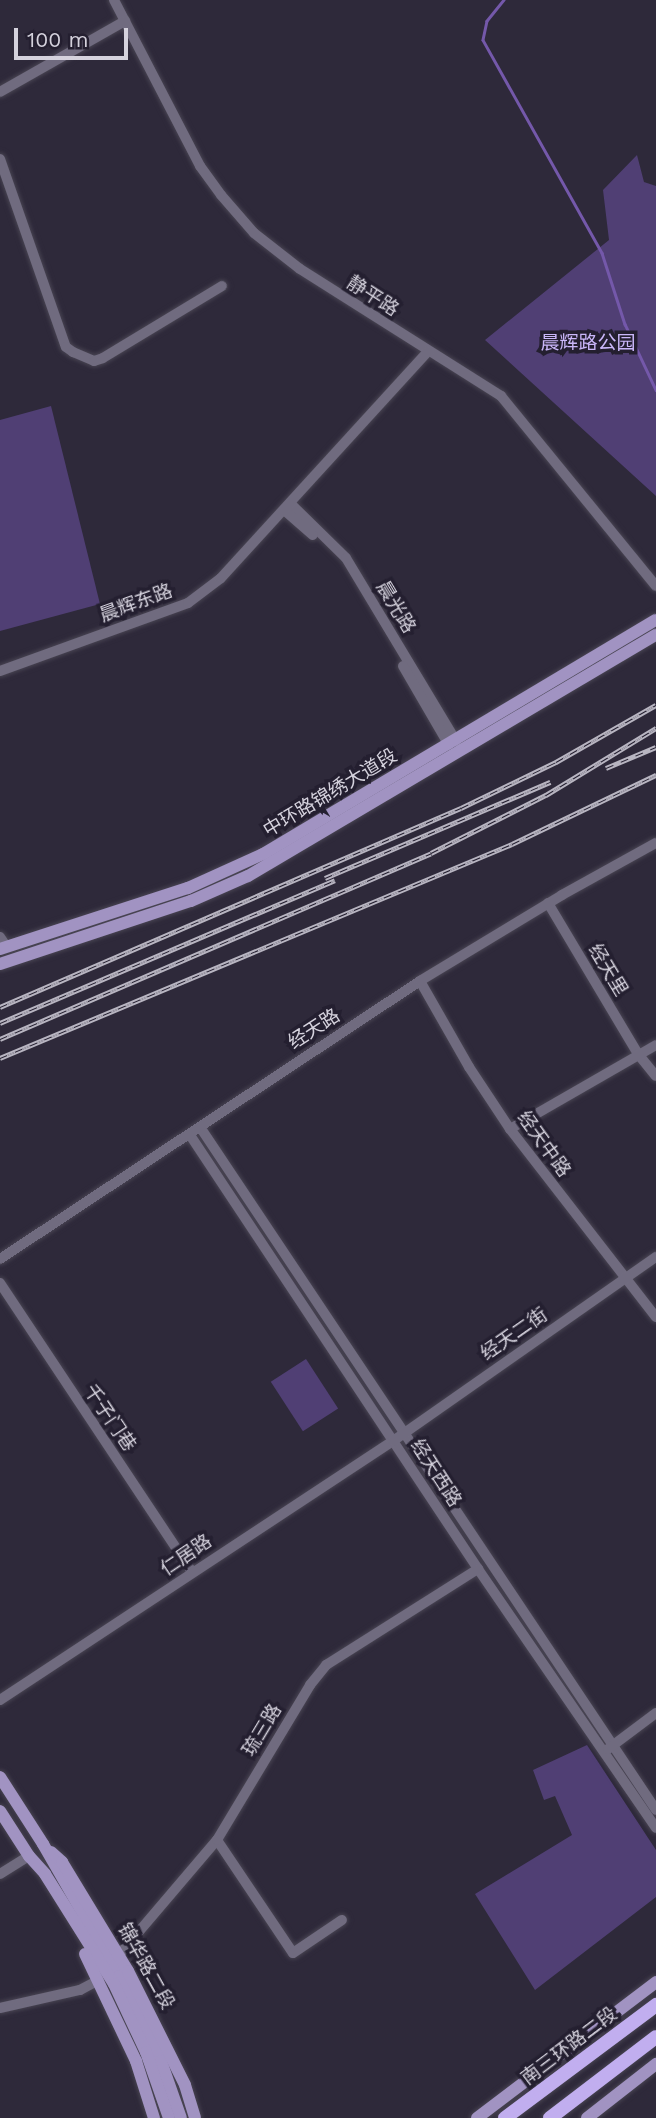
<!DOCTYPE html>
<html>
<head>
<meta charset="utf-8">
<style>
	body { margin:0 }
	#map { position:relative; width:656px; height:2118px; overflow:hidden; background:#2e293a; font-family:"Work Sans","Noto Sans SC",sans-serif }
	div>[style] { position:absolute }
	.green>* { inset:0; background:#503f74; transform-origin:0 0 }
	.stream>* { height:2.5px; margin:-1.25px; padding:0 1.25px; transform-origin:1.25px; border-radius:1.25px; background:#7458aa }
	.roads { filter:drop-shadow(0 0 2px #484452) drop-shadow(0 0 2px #484452) }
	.minor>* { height:10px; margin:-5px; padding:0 5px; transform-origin:5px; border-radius:5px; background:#706b7f }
	.major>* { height:12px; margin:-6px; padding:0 6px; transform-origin:6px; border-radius:6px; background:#a193c2 }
	.highway>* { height:14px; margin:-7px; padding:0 7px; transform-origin:7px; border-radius:7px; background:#c1aeef }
	.rail>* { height:5px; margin-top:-2.5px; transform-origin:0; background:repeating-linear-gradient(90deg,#241f30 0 8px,#b8b5c1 0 16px); box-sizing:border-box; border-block:2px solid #b8b5c1 }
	span { translate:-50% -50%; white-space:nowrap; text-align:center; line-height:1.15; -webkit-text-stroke:7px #241f30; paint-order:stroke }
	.street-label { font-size:19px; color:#d5d2dd }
	.park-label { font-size:19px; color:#cab7f9 }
	.scale { position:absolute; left:14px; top:28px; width:114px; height:32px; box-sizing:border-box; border:4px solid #d5d2dd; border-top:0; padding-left:9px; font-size:21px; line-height:24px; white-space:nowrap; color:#d5d2dd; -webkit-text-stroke:5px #241f30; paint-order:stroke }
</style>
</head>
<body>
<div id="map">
	<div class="green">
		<i style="clip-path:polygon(637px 155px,644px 182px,656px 186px,656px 496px,485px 340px,609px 240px,603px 190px)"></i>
		<i style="clip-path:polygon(51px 406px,100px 604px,0 631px,0 420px)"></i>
		<i style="left:306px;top:1359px;width:59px;height:42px;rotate:57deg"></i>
		<i style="clip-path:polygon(587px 1745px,656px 1850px,656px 1897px,535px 1990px,475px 1894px,572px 1835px,555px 1796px,544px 1800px,533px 1770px)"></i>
	</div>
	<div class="stream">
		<i style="left:504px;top:0;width:27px;rotate:129deg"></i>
		<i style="left:487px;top:21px;width:19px;rotate:102deg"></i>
		<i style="left:483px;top:40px;width:244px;rotate:60.8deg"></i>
		<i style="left:602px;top:253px;width:75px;rotate:72.1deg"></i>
		<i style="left:625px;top:324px;width:73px;rotate:64.8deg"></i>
	</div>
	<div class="roads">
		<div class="minor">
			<i style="left:114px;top:0;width:187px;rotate:62.6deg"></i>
			<i style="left:200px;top:166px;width:36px;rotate:54deg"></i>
			<i style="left:221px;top:195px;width:50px;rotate:49deg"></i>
			<i style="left:254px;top:233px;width:58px;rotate:38deg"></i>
			<i style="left:300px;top:269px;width:238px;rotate:32.3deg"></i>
			<i style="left:501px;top:396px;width:245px;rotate:50.8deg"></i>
			<i style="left:0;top:92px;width:144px;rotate:-29.6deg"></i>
			<i style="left:0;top:159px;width:199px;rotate:70.7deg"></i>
			<i style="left:66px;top:347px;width:9px;rotate:36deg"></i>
			<i style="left:73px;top:352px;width:23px;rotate:23deg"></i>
			<i style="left:94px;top:361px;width:9px;rotate:-18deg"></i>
			<i style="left:103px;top:358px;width:139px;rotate:-31.2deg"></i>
			<i style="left:290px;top:503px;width:78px;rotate:44.5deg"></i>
			<i style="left:346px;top:558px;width:214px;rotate:59deg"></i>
			<i style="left:284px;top:510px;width:38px;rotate:41deg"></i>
			<i style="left:403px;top:666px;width:91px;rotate:59.8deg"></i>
			<i style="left:0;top:671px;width:200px;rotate:-19.9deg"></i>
			<i style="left:188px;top:603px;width:41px;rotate:-37.1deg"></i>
			<i style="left:221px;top:578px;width:307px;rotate:-47.6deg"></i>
			<i style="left:548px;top:903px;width:176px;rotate:59.2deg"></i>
			<i style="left:638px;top:1054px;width:28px;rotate:51deg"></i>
			<i style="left:0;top:937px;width:11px;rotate:56deg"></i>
			<i style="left:420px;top:981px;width:99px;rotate:60.3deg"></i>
			<i style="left:469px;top:1067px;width:74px;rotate:56.5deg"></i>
			<i style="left:510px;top:1129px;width:238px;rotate:52.2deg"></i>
			<i style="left:200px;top:1127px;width:821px;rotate:56.27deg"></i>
			<i style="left:510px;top:1129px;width:168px;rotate:-29.9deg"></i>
			<i style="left:190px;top:1135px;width:521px;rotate:56.43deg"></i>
			<i style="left:478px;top:1569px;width:314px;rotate:55.5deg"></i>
			<i style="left:0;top:1259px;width:504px;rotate:-33.5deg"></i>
			<i style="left:420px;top:981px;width:166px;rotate:-31.2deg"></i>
			<i style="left:562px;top:895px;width:107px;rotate:-29deg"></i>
			<i style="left:0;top:1283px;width:347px;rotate:56.4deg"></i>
			<i style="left:0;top:1700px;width:471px;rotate:-33.4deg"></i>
			<i style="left:393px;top:1441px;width:321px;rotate:-35deg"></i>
			<i style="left:608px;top:1749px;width:60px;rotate:-36.9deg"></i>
			<i style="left:217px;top:1840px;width:136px;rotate:56.1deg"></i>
			<i style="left:293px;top:1953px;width:59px;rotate:-34deg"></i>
			<i style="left:0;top:1874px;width:34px;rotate:-32deg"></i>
			<i style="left:119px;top:1955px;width:151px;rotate:-49.6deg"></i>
			<i style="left:217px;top:1840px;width:181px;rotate:-59deg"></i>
			<i style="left:310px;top:1685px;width:26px;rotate:-51deg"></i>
			<i style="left:326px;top:1665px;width:180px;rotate:-32.3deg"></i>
			<i style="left:0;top:2008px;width:82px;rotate:-12.7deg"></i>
			<i style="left:80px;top:1990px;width:21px;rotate:-28deg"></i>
		</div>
		<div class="major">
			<i style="left:0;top:949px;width:198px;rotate:-18deg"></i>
			<i style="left:188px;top:888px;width:82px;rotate:-24.4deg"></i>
			<i style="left:263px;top:854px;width:457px;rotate:-30.8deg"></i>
			<i style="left:0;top:964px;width:201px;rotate:-18.3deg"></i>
			<i style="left:191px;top:901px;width:62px;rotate:-23.7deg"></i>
			<i style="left:248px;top:876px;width:474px;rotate:-30.6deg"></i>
			<i style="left:0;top:1777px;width:80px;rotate:57.3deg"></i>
			<i style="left:43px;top:1844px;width:152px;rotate:60.1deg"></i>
			<i style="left:119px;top:1976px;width:95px;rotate:63.7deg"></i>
			<i style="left:161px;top:2061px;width:60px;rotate:70.7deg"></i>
			<i style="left:0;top:1811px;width:54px;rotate:57.2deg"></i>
			<i style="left:29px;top:1856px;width:24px;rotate:48deg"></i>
			<i style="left:45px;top:1874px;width:130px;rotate:57.9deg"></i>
			<i style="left:114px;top:1984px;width:75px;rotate:64.8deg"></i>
			<i style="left:146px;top:2052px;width:70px;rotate:70.8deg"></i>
			<i style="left:51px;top:1852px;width:15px;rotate:42deg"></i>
			<i style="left:62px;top:1862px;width:127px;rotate:58.8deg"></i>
			<i style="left:128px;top:1971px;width:127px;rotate:63.4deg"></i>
			<i style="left:185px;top:2085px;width:34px;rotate:73deg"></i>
			<i style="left:85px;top:1954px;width:119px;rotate:64.5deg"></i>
			<i style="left:136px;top:2061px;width:60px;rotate:72.5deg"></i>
			<i style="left:477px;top:2118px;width:225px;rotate:-37.2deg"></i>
			<i style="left:587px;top:2118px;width:88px;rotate:-38deg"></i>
		</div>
		<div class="highway">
			<i style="left:505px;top:2118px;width:189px;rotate:-36.8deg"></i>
			<i style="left:550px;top:2118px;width:133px;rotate:-37.4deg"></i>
		</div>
	</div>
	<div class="rail">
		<i style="left:606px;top:768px;width:54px;rotate:-22.8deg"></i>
		<i style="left:325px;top:878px;width:245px;rotate:-23.1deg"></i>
		<i style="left:0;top:1007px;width:502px;rotate:-23.35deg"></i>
		<i style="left:461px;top:808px;width:106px;rotate:-25.8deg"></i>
		<i style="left:556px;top:762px;width:115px;rotate:-29.7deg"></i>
		<i style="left:0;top:1023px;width:364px;rotate:-23.1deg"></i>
		<i style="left:0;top:1039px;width:469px;rotate:-23.3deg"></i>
		<i style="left:431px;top:853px;width:129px;rotate:-26.8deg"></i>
		<i style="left:546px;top:795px;width:129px;rotate:-31.3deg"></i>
		<i style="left:0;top:1058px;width:555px;rotate:-22.68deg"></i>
		<i style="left:512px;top:844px;width:160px;rotate:-25.6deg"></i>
	</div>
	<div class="street-label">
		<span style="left:373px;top:296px;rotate:33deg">静平路</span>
		<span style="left:136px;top:603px;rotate:-20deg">晨辉东路</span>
		<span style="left:396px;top:607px;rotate:59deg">晨光路</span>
		<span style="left:330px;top:793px;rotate:-31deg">中环路锦绣大道段</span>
		<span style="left:608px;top:970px;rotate:59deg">经天里</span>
		<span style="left:314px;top:1029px;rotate:-33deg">经天路</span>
		<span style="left:544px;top:1144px;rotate:54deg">经天中路</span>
		<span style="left:514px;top:1334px;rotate:-35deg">经天二街</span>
		<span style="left:110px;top:1418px;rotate:56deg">千子门巷</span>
		<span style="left:436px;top:1473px;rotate:57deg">经天西路</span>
		<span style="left:186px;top:1555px;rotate:-34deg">仁居路</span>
		<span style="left:262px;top:1730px;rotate:-59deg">琉三路</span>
		<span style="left:146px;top:1966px;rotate:61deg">锦华路二段</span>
		<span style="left:569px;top:2046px;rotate:-37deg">南三环路二段</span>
	</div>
	<div class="park-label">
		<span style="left:588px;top:343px">晨辉路公园</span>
	</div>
	<div class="scale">100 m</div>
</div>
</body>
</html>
